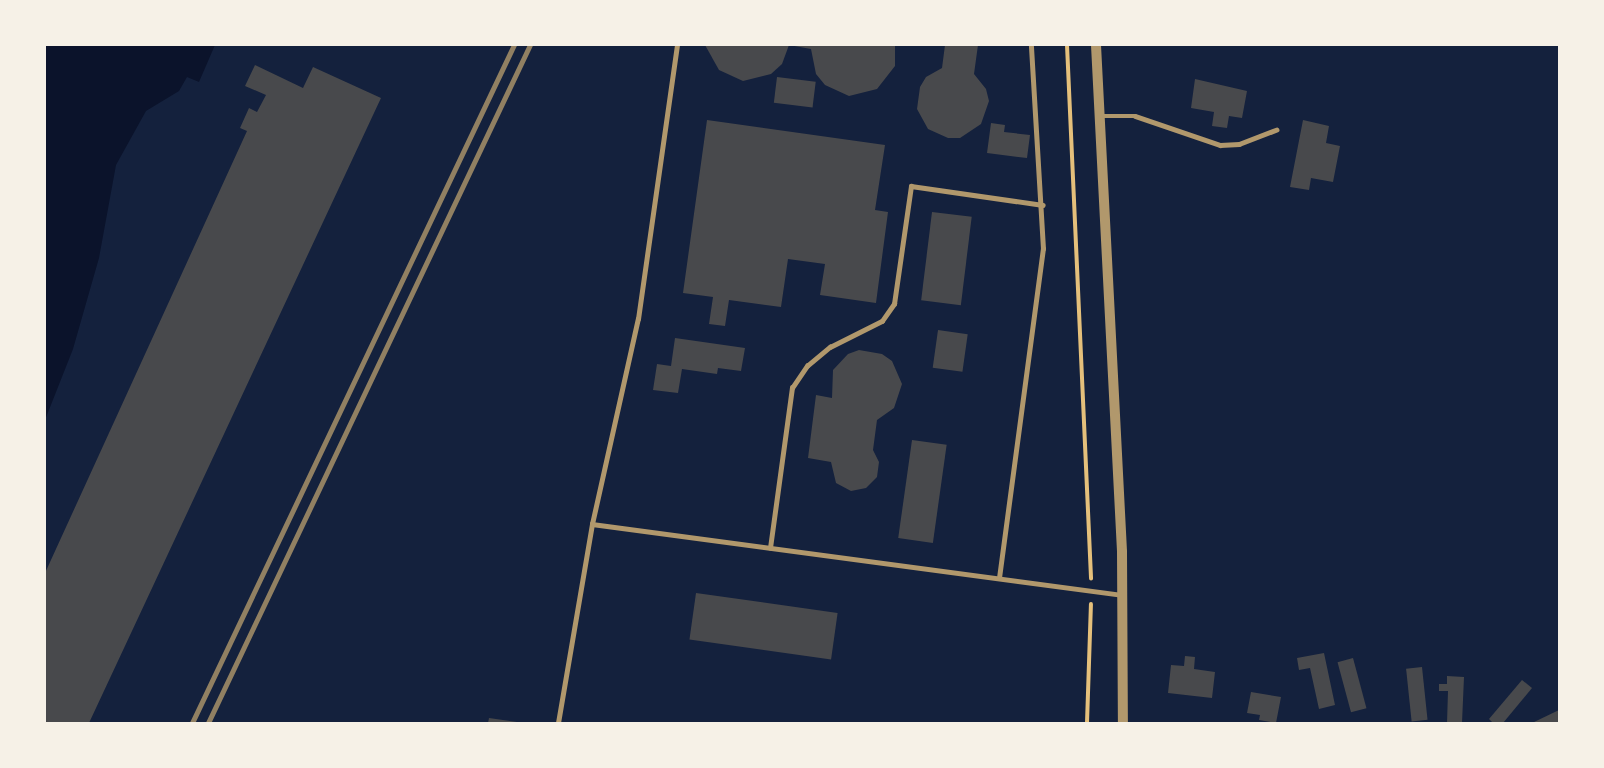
<!DOCTYPE html>
<html>
<head>
<meta charset="utf-8">
<style>
	body { margin:0 }
	#map { position:relative; width:1604px; height:768px; overflow:hidden; background:#14213d; font-family:Signika,sans-serif }
	div>[style] { position:absolute }
	.water>* { inset:0; background:#0b132b }
	.building>* { inset:0; background:#48494c; transform-origin:0 0 }
	.path>* { height:4px; margin:-2px; padding:0 2px; transform-origin:2px; border-radius:2px; background:#e5c07b }
	.service>* { height:4.5px; margin:-2.25px; padding:0 2.25px; transform-origin:2.25px; border-radius:2.25px; background:#b1986c }
	.tertiary>* { height:10px; margin:-5px; padding:0 5px; transform-origin:5px; border-radius:5px; background:#b1986c }
	.rail>* { height:4.5px; margin:-2.25px; padding:0 2.25px; transform-origin:2.25px; border-radius:2.25px; background:#918062 }
	span { translate:-50% -50%; white-space:nowrap; text-align:center; line-height:1.15; -webkit-text-stroke:6px #f6f1e7; paint-order:stroke }
	.frame { position:absolute; inset:0; border:46px solid #f6f1e7; pointer-events:none }
</style>
</head>
<body>
<div id="map">
	<div class="water">
		<i style="clip-path:polygon(45px 45px,215px 45px,199px 82px,187px 77px,179px 91px,146px 111px,116px 165px,99px 258px,73px 349px,45px 420px)"></i>
	</div>
	<div class="building">
		<i style="clip-path:polygon(705px 45px,789px 45px,782px 64px,771px 74px,743px 81px,719px 70px)"></i>
		<i style="clip-path:polygon(789px 45px,895px 45px,895px 66px,877px 89px,849px 96px,825px 85px,816px 74px,811px 49px)"></i>
		<i style="clip-path:polygon(945px 45px,978px 45px,974px 74px,986px 89px,989px 101px,981px 124px,960px 138px,948px 138px,928px 129px,917px 109px,920px 87px,926px 77px,942px 68px)"></i>
		<i style="clip-path:polygon(255px 65px,303px 88px,313px 67px,381px 98px,89px 723px,45px 723px,45px 573px,247px 131px,240px 128px,249px 108px,257px 112px,266px 95px,245px 86px)"></i>
		<i style="left:777px;top:77px;width:39px;height:26px;rotate:7deg"></i>
		<i style="clip-path:polygon(1195px 79px,1247px 91px,1242px 118px,1229px 116px,1227px 128px,1212px 126px,1214px 112px,1191px 108px)"></i>
		<i style="clip-path:polygon(707px 120px,885px 145px,875px 210px,888px 212px,876px 303px,820px 295px,825px 264px,788px 259px,781px 307px,729px 300px,725px 326px,709px 324px,713px 297px,683px 293px)"></i>
		<i style="clip-path:polygon(1303px 120px,1329px 126px,1326px 143px,1340px 146px,1333px 182px,1311px 178px,1309px 190px,1290px 187px)"></i>
		<i style="clip-path:polygon(991px 123px,1005px 125px,1004px 132px,1030px 135px,1027px 158px,987px 153px)"></i>
		<i style="left:932px;top:212px;width:40px;height:89px;rotate:7deg"></i>
		<i style="left:938px;top:330px;width:30px;height:38px;rotate:8deg"></i>
		<i style="clip-path:polygon(675px 338px,745px 348px,741px 371px,718px 368px,717px 374px,682px 369px,678px 393px,653px 390px,657px 364px,671px 366px)"></i>
		<i style="clip-path:polygon(859px 350px,882px 354px,892px 361px,902px 384px,894px 408px,877px 420px,873px 450px,879px 462px,877px 477px,866px 488px,851px 491px,836px 483px,831px 462px,808px 458px,816px 395px,832px 398px,833px 370px,848px 354px)"></i>
		<i style="left:912px;top:440px;width:35px;height:99px;rotate:8deg"></i>
		<i style="left:696px;top:593px;width:143px;height:47px;rotate:8deg"></i>
		<i style="clip-path:polygon(1324px 653px,1335px 705px,1319px 709px,1310px 668px,1299px 670px,1297px 658px)"></i>
		<i style="clip-path:polygon(1185px 656px,1195px 657px,1194px 669px,1215px 672px,1212px 698px,1168px 693px,1171px 665px,1184px 666px)"></i>
		<i style="left:1353px;top:658px;width:52px;height:16px;rotate:75deg"></i>
		<i style="left:1422px;top:667px;width:53px;height:16px;rotate:84deg"></i>
		<i style="clip-path:polygon(1447px 676px,1464px 677px,1462px 723px,1447px 723px,1448px 691px,1439px 691px,1439px 684px,1447px 684px)"></i>
		<i style="clip-path:polygon(1522px 680px,1532px 688px,1503px 723px,1493px 723px,1489px 719px)"></i>
		<i style="clip-path:polygon(1251px 692px,1281px 697px,1276px 723px,1259px 720px,1260px 715px,1247px 713px)"></i>
		<i style="clip-path:polygon(1559px 710px,1559px 723px,1532px 723px)"></i>
		<i style="clip-path:polygon(489px 718px,517px 722px,517px 723px,488px 723px)"></i>
	</div>
	<div class="path">
		<i style="left:1067px;top:45px;width:534px;rotate:87.42deg"></i>
		<i style="left:1087px;top:723px;width:119px;rotate:-88.1deg"></i>
	</div>
	<div class="service">
		<i style="left:1100px;top:116px;width:35px"></i>
		<i style="left:1135px;top:116px;width:90px;rotate:18.8deg"></i>
		<i style="left:1220px;top:145px;width:19px;rotate:-3deg"></i>
		<i style="left:1239px;top:144px;width:40px;rotate:-21deg"></i>
		<i style="left:592px;top:524px;width:536px;rotate:7.62deg"></i>
		<i style="left:770px;top:548px;width:162px;rotate:-82.2deg"></i>
		<i style="left:792px;top:388px;width:27px;rotate:-56deg"></i>
		<i style="left:807px;top:366px;width:30px;rotate:-40deg"></i>
		<i style="left:830px;top:347px;width:58px;rotate:-26.6deg"></i>
		<i style="left:882px;top:321px;width:21px;rotate:-55deg"></i>
		<i style="left:894px;top:304px;width:119px;rotate:-81.8deg"></i>
		<i style="left:911px;top:186px;width:133px;rotate:8.2deg"></i>
		<i style="left:999px;top:578px;width:332px;rotate:-82.4deg"></i>
		<i style="left:1043px;top:249px;width:204px;rotate:-93.4deg"></i>
		<i style="left:558px;top:723px;width:202px;rotate:-80.3deg"></i>
		<i style="left:592px;top:524px;width:210px;rotate:-77.4deg"></i>
		<i style="left:638px;top:319px;width:277px;rotate:-81.9deg"></i>
	</div>
	<div class="tertiary">
		<i style="left:1096px;top:45px;width:508px;rotate:87.06deg"></i>
		<i style="left:1122px;top:552px;width:171px;rotate:89.7deg"></i>
	</div>
	<div class="rail">
		<i style="left:192px;top:723px;width:751px;rotate:-64.6deg"></i>
		<i style="left:208px;top:723px;width:751px;rotate:-64.6deg"></i>
	</div>
	<div class="frame"></div>
</div>
</body>
</html>
